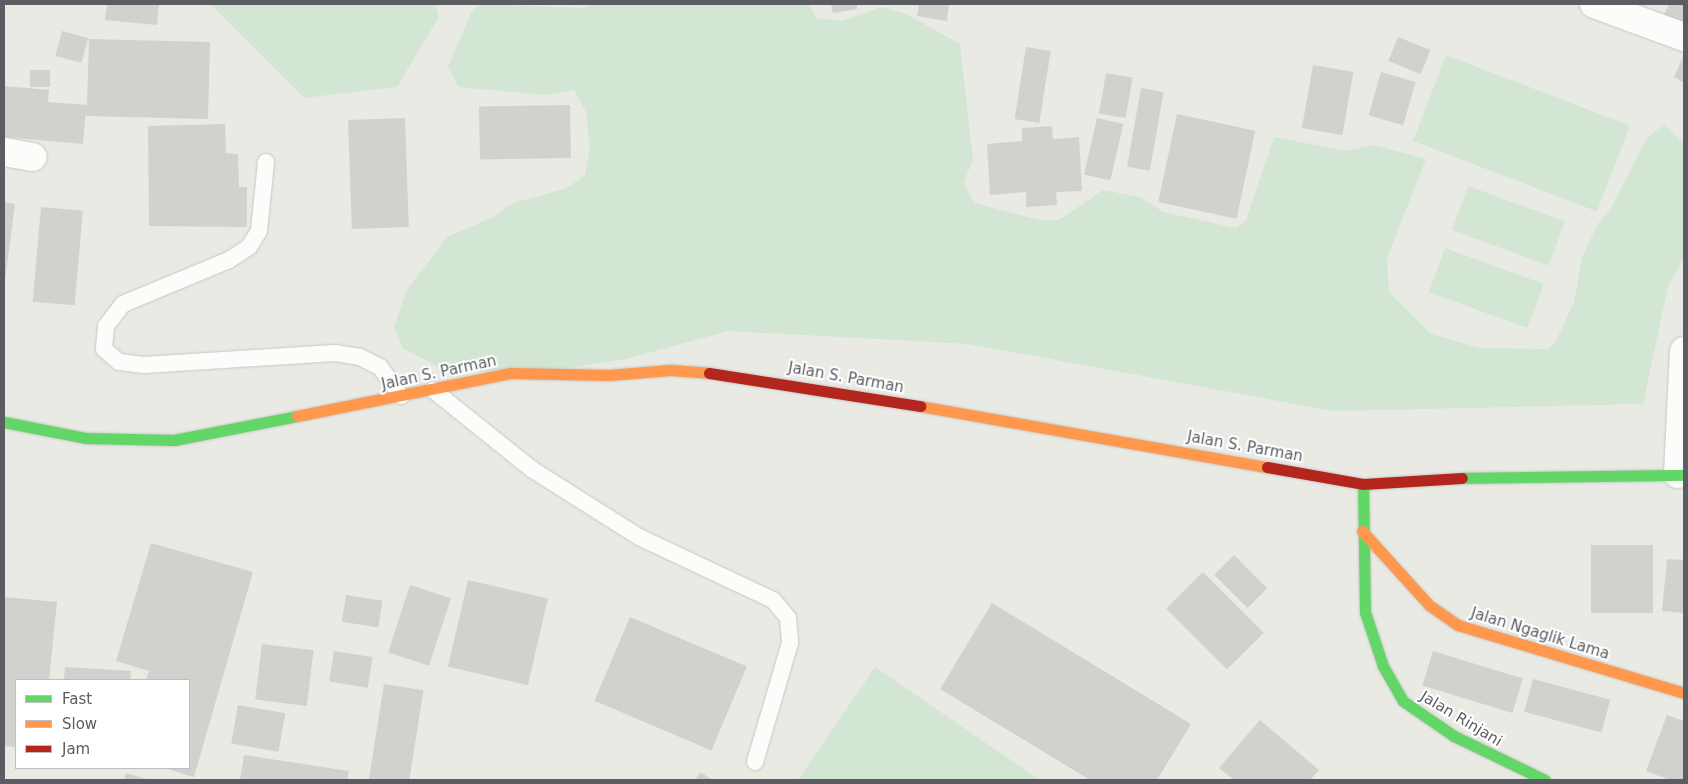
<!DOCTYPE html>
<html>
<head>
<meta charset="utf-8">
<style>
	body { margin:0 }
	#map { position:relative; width:1688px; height:784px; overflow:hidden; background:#eaeae4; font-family:"DejaVu Sans",sans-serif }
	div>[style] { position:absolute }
	.green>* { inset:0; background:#d3e6d4; transform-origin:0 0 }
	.building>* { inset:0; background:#d1d1ce; transform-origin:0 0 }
	.roads { filter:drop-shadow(0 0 1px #c7c7c5) drop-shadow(0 0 1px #c7c7c5) }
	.lane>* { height:16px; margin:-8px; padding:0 8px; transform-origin:8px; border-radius:8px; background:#fcfcfb }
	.street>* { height:28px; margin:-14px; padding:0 14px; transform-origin:14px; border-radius:14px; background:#fcfcfb }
	.fast>* { height:11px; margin:-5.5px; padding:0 5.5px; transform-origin:5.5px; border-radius:5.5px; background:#63d668 }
	.slow>* { height:11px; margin:-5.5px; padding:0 5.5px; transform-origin:5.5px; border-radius:5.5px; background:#ff974d }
	.jam>* { height:11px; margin:-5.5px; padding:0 5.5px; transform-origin:5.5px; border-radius:5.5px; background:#b3261e }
	span { translate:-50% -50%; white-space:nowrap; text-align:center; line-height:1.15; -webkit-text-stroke:4px #fff; paint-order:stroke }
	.street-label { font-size:15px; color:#5b5d62 }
	.frame { position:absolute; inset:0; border:5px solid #5b5d62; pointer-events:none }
	.legend { position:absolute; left:15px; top:679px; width:175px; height:90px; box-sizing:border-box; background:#fff; border:1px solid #bdbec0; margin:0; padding:6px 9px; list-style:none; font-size:15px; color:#5b5d62 }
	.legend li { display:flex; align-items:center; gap:10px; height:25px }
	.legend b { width:25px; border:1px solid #bdbec0 }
</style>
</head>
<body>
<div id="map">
	<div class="green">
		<i style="clip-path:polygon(210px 4px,435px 4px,439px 17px,397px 87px,304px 98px)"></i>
		<i style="clip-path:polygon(480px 4px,584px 8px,590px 4px,808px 4px,817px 18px,842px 21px,881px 7px,906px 14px,960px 44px,973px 159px,964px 182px,974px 203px,1040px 220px,1059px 220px,1103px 190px,1140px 197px,1163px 212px,1236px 228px,1246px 220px,1274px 137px,1346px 151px,1375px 145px,1426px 159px,1387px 258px,1389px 292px,1431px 334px,1480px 348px,1548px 349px,1555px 343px,1574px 302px,1582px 258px,1597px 225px,1611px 208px,1646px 139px,1664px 124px,1684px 143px,1684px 257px,1668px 287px,1643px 404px,1333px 411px,968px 344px,728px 331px,626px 359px,548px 371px,460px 372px,439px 367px,402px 348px,394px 327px,406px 291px,447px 237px,493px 217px,513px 203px,567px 188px,585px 175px,590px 148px,586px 112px,574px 90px,544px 95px,459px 87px,448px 67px,472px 11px)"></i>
		<i style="left:1446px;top:55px;width:197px;height:92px;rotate:21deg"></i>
		<i style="left:1468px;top:186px;width:103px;height:47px;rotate:20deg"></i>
		<i style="left:1445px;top:248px;width:105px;height:47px;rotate:20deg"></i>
		<i style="clip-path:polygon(875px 667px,1040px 780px,798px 780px)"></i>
	</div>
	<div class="building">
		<i style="clip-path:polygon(107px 4px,159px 4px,157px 25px,105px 20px)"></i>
		<i style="clip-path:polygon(831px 4px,857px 4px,857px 9px,833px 13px)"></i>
		<i style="clip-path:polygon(919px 4px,949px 4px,947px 21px,917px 16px)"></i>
		<i style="clip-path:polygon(1669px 4px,1684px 4px,1684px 26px,1663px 17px)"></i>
		<i style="left:62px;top:31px;width:27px;height:26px;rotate:15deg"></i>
		<i style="left:1398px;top:37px;width:35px;height:26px;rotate:22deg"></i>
		<i style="clip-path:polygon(89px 39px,210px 42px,208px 119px,86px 116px,86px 110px,83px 144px,4px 137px,4px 86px,49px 90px,48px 102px,87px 105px)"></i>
		<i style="left:1026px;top:47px;width:25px;height:73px;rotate:9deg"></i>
		<i style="clip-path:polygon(1684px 55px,1684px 83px,1674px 77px)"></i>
		<i style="left:1313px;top:65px;width:41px;height:64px;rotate:10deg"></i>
		<i style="left:30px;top:70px;width:20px;height:17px"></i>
		<i style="left:1381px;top:72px;width:36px;height:45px;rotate:16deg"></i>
		<i style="left:1106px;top:73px;width:27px;height:41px;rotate:10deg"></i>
		<i style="left:1141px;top:88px;width:23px;height:80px;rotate:10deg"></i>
		<i style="left:570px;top:105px;width:53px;height:91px;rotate:89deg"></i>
		<i style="left:1177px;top:114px;width:80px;height:90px;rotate:12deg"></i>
		<i style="left:405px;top:118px;width:109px;height:57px;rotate:88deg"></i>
		<i style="left:1097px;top:118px;width:27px;height:58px;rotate:13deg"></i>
		<i style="clip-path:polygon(225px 124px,226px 153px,238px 154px,239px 187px,247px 187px,247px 227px,149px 226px,148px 126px)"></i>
		<i style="clip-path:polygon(1052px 126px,1053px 139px,1079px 137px,1082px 191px,1056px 192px,1057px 205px,1026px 207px,1026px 192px,990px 195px,987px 144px,1022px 141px,1022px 128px)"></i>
		<i style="clip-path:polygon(4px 202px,15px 204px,5px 280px,4px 279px)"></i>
		<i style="left:41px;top:207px;width:42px;height:95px;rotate:5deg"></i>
		<i style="clip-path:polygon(151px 543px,253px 572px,194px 777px,164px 768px,189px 768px,189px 680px,146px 680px,149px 671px,116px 661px)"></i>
		<i style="left:1591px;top:545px;width:62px;height:68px"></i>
		<i style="left:1234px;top:555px;width:47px;height:28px;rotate:45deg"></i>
		<i style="clip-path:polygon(1667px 559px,1684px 560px,1684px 613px,1662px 611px)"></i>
		<i style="left:1203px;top:572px;width:86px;height:52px;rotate:45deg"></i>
		<i style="left:468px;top:580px;width:82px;height:89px;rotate:13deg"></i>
		<i style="left:410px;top:585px;width:43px;height:71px;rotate:18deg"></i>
		<i style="left:346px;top:595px;width:37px;height:27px;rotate:9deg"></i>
		<i style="clip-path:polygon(4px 597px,57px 602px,49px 680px,16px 680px,16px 747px,4px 746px)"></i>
		<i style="clip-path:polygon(992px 603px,1191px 724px,1157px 780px,1090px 780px,940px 689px)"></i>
		<i style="left:630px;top:617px;width:127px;height:91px;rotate:23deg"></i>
		<i style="left:262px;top:644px;width:52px;height:56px;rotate:7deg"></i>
		<i style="left:334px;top:651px;width:39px;height:31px;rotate:9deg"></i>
		<i style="left:1433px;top:651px;width:94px;height:36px;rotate:17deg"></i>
		<i style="clip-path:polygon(65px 667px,131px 671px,130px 680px,64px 680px)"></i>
		<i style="left:1533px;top:679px;width:80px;height:34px;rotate:15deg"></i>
		<i style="left:384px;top:684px;width:40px;height:97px;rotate:9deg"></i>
		<i style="left:238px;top:705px;width:48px;height:39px;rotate:10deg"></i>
		<i style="clip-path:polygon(1667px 715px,1684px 721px,1684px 780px,1670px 780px,1646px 771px)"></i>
		<i style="clip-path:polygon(1260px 720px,1319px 770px,1310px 780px,1234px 780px,1219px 768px)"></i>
		<i style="clip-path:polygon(244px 755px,349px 771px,347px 780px,240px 780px)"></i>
		<i style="clip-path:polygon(700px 772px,713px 780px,695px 780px)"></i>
		<i style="clip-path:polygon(126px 773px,150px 780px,124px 780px)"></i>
	</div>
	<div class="roads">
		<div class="lane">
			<i style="left:266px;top:162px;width:69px;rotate:95.8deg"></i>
			<i style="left:259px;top:231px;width:19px;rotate:122deg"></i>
			<i style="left:249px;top:247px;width:24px;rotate:147deg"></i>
			<i style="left:229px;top:260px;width:115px;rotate:157.5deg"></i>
			<i style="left:123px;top:304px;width:28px;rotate:128deg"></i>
			<i style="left:106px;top:326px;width:23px;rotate:95deg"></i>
			<i style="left:104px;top:349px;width:20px;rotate:41deg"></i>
			<i style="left:119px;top:362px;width:25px;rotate:7deg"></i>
			<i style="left:144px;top:365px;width:191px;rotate:-3.6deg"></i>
			<i style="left:335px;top:353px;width:25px;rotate:9deg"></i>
			<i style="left:360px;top:357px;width:22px;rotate:27deg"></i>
			<i style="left:380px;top:367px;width:36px;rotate:54deg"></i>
			<i style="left:433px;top:390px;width:128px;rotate:38.7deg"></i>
			<i style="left:533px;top:470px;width:125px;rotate:32.3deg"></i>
			<i style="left:639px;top:537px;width:148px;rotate:25.2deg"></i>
			<i style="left:773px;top:600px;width:23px;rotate:50deg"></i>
			<i style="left:788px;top:618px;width:25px;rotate:85deg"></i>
			<i style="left:790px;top:643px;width:124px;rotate:106.4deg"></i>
		</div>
		<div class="street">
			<i style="left:1594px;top:4px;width:96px;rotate:20.1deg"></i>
			<i style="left:4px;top:152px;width:29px;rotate:10deg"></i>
			<i style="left:1678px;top:474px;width:123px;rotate:-87.2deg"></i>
		</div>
		<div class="fast">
			<i style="left:4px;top:422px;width:84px;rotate:11deg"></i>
			<i style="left:86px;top:438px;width:88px;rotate:1.3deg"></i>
			<i style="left:174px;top:440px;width:125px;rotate:-11deg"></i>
			<i style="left:1462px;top:478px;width:222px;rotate:-0.8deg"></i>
			<i style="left:1363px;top:484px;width:128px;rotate:89.1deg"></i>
			<i style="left:1365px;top:612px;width:57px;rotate:71.6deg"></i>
			<i style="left:1383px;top:666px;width:40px;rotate:60.3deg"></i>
			<i style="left:1403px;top:701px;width:62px;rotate:34.5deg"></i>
			<i style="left:1454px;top:736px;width:101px;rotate:25.8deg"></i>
		</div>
		<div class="slow">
			<i style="left:920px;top:406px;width:352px;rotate:10deg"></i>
			<i style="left:297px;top:416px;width:217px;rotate:-11.4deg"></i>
			<i style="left:510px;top:373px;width:99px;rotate:1.2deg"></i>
			<i style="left:609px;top:375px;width:61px;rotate:-4.7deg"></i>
			<i style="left:670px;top:370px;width:39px;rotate:4deg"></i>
			<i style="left:1362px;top:531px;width:100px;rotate:47.8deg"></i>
			<i style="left:1429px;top:605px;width:35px;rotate:35deg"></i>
			<i style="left:1458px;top:625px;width:236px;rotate:16.7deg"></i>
		</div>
		<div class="jam">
			<i style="left:709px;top:373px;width:214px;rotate:8.9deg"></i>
			<i style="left:1267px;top:467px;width:97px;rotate:10deg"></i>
			<i style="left:1363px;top:484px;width:99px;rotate:-3.5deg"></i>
		</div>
	</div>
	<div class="street-label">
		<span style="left:439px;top:373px;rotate:-12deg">Jalan S. Parman</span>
		<span style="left:846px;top:378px;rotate:10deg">Jalan S. Parman</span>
		<span style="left:1245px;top:447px;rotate:10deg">Jalan S. Parman</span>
		<span style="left:1540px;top:634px;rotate:17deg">Jalan Ngaglik Lama</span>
		<span style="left:1461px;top:719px;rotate:31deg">Jalan Rinjani</span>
	</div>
	<div class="frame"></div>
	<ul class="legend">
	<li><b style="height:6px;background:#63d668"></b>Fast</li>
	<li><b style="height:6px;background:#ff974d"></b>Slow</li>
	<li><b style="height:6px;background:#b3261e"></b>Jam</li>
	</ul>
</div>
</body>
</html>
